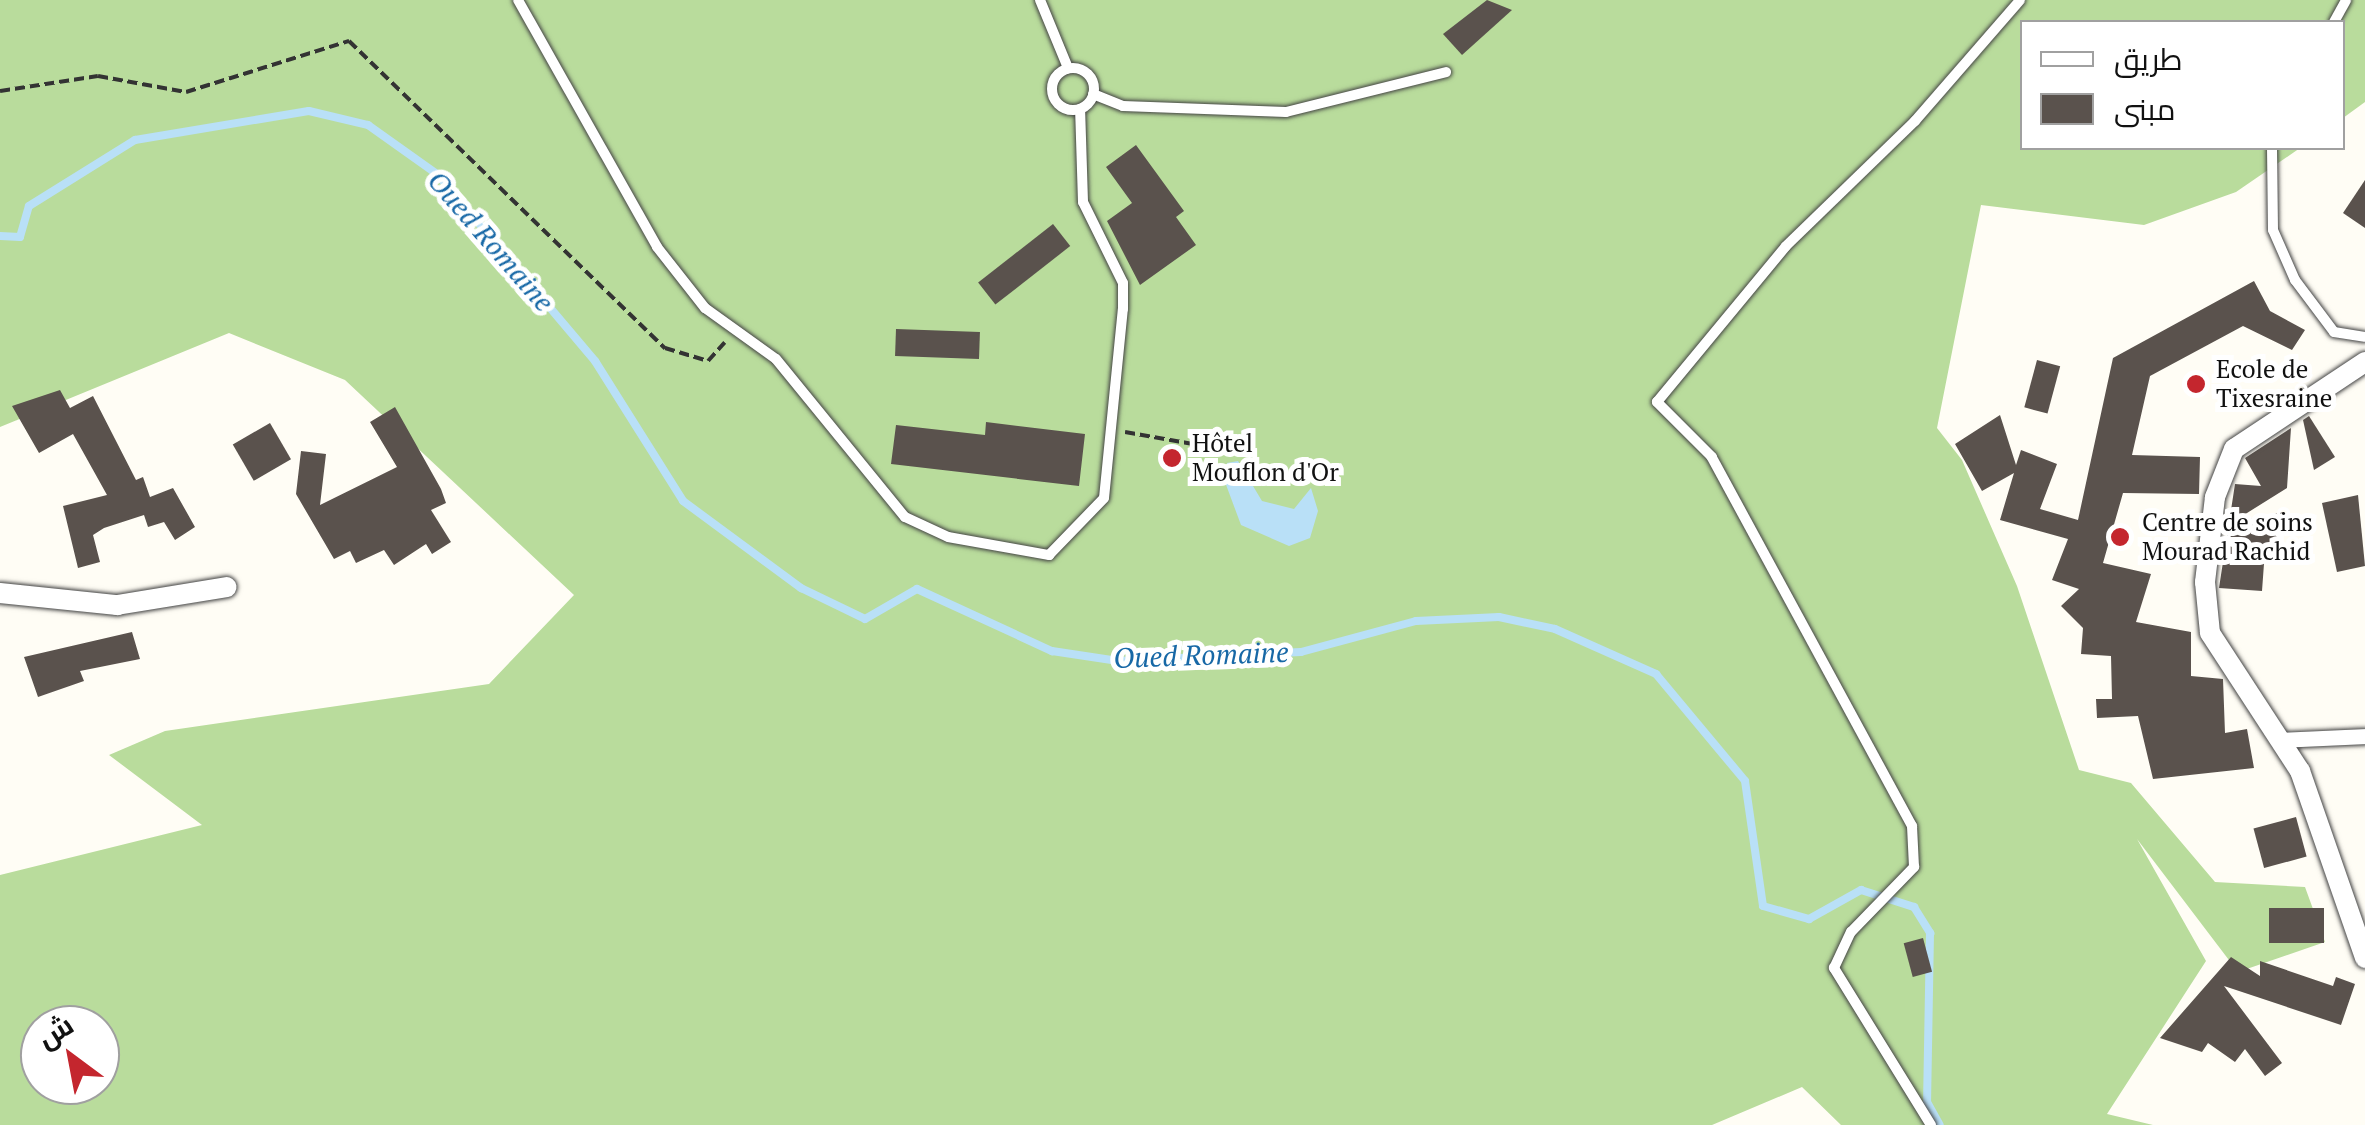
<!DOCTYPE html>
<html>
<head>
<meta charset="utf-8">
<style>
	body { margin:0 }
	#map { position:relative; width:2365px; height:1125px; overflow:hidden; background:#fffdf5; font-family:"PT Serif",Cairo,serif }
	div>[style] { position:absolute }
	.forest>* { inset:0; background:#b9dc9c }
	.water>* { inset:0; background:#b9e0f7 }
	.stream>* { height:8px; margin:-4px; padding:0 4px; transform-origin:4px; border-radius:4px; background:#b9e0f7 }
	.building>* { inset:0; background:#5a524d; transform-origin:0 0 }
	.path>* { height:4px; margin-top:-2px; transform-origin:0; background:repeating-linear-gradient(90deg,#333 0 10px,transparent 0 15px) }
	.roads { filter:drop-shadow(0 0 2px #444) drop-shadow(0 0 2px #444) }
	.service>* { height:10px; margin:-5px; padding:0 5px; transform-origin:5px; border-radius:5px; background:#fff }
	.service>.ring { margin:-5px; padding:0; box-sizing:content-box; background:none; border:10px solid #fff; border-radius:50% }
	.pedestrian>* { height:15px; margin:-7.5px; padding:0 7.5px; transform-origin:7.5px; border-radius:7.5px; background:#fff }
	.minor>* { height:20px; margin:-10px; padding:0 10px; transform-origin:10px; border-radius:10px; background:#fff }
	.dots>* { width:28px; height:28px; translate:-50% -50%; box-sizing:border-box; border:5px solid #fff; border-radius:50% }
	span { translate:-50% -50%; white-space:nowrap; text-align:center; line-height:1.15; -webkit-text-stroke:10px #fff; paint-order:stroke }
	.poi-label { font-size:25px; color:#111 }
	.left { translate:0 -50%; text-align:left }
	.water-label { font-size:28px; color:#1768a6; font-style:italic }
	.legend { position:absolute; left:2020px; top:20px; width:325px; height:130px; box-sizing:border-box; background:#fff; border:2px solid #a0a0a0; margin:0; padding:12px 18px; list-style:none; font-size:30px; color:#111 }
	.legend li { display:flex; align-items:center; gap:20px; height:50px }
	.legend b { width:50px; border:2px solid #a0a0a0 }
	.north { position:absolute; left:20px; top:1005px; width:100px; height:100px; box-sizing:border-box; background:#fff; border:2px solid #a0a0a0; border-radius:50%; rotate:328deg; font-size:28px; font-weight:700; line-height:40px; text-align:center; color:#111 }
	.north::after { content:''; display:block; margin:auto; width:35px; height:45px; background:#c4262e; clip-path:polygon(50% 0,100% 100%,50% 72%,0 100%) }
</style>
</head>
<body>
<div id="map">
	<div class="forest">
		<i style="clip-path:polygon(evenodd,0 0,2365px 0,2365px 102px,2343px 118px,2342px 22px,2022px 22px,2022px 148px,2300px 148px,2236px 192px,2144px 225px,1981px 205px,1937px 428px,1962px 460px,2017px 586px,2079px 770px,2131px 783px,2215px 882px,2305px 887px,2325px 942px,2238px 972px,2137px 839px,2206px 961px,2107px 1114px,2153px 1125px,1841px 1125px,1802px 1087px,1712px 1125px,0 1125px,0 875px,202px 825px,109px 755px,165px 731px,489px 684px,574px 595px,345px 380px,229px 333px,0 427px,0 0,40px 1025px,100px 1025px,100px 1085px,40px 1085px,40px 1025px)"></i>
	</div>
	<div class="water">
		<i style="clip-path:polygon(1238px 461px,1262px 501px,1294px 509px,1311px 488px,1318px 511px,1310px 538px,1289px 546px,1241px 525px,1225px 482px,1227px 463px)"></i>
	</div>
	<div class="stream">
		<i style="left:0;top:236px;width:20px;rotate:3deg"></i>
		<i style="left:20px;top:237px;width:32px;rotate:-74deg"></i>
		<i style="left:29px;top:206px;width:125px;rotate:-31.9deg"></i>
		<i style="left:135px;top:140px;width:176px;rotate:-9.5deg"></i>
		<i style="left:309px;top:111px;width:61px;rotate:13.3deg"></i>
		<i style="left:368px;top:125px;width:85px;rotate:35.4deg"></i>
		<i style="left:437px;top:174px;width:245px;rotate:49.8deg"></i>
		<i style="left:595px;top:361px;width:165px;rotate:57.8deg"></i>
		<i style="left:683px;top:501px;width:147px;rotate:36.4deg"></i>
		<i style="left:801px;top:588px;width:71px;rotate:25.8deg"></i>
		<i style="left:865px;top:619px;width:60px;rotate:-30deg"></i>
		<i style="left:917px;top:589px;width:149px;rotate:24.7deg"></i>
		<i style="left:1052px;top:651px;width:67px;rotate:8.6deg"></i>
		<i style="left:1118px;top:661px;width:183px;rotate:-2.8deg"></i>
		<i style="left:1301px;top:652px;width:119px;rotate:-15.1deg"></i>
		<i style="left:1416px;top:621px;width:83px;rotate:-2.8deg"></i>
		<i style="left:1499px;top:617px;width:57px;rotate:12.1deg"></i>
		<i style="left:1555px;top:629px;width:111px;rotate:24deg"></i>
		<i style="left:1656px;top:674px;width:139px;rotate:50.2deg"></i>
		<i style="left:1745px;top:781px;width:126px;rotate:81.8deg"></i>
		<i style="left:1763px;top:906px;width:48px;rotate:15.8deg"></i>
		<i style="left:1809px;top:919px;width:60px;rotate:-29.1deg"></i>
		<i style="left:1861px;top:890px;width:56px;rotate:17.8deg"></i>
		<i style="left:1914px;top:907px;width:31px;rotate:58deg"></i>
		<i style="left:1930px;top:933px;width:169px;rotate:91deg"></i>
		<i style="left:1927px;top:1102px;width:26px;rotate:61deg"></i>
	</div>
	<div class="building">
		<i style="clip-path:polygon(1487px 0,1512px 10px,1462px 55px,1443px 34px)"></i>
		<i style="clip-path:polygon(1136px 145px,1184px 211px,1176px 217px,1196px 245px,1140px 285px,1107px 221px,1132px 203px,1106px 167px)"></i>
		<i style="clip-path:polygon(2365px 180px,2365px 228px,2343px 213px)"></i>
		<i style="left:1053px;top:224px;width:28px;height:95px;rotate:52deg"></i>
		<i style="clip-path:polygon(2254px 281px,2270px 311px,2305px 330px,2292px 350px,2243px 326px,2150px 376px,2132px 455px,2200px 457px,2199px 494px,2123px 493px,2103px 563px,2151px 574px,2136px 622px,2191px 632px,2191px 676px,2223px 679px,2225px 733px,2247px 729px,2254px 768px,2153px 779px,2138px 716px,2097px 718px,2096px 699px,2112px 699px,2111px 656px,2081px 654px,2083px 628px,2061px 606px,2079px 589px,2052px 580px,2068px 539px,2000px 520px,2014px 473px,1982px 491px,1955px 444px,2000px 415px,2016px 465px,2021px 450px,2057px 464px,2040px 509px,2078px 520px,2113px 358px)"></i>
		<i style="left:896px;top:329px;width:84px;height:27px;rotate:2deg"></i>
		<i style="left:2037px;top:360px;width:24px;height:49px;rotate:15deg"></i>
		<i style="clip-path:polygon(60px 390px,70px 408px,93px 396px,136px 480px,143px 477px,150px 497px,173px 488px,195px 527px,175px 540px,164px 522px,148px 527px,144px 515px,104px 528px,93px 535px,100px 562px,78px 568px,63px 506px,107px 495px,73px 434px,39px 453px,12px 406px)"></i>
		<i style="clip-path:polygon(395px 407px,441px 489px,446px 503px,431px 510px,451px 542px,432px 554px,426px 544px,394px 565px,384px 550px,356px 563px,350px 551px,334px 559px,296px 494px,301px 451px,326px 454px,320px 505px,397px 467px,370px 422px)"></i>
		<i style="clip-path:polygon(2309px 416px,2335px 457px,2314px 470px,2303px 420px)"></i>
		<i style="clip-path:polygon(986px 422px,1085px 434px,1079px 486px,891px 464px,896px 425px,985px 435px)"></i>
		<i style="left:270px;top:423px;width:42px;height:43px;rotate:60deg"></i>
		<i style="clip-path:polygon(2291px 428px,2287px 488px,2231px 523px,2284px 512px,2281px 552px,2265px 550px,2262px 591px,2219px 588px,2235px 484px,2261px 486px,2245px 458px)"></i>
		<i style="clip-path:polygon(2358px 495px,2365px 566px,2337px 572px,2322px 503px)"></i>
		<i style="clip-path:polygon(132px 632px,140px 659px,80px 671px,84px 681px,38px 697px,24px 657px)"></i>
		<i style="left:2296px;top:817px;width:41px;height:44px;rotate:75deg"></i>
		<i style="left:2324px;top:908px;width:35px;height:55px;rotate:90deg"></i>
		<i style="left:1923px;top:938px;width:35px;height:20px;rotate:75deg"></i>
		<i style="clip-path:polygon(2231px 957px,2260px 976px,2260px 961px,2333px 986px,2336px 977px,2355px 984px,2341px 1025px,2224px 986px,2282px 1063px,2265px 1076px,2245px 1049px,2235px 1062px,2208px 1043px,2202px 1052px,2160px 1038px)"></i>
	</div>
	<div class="path">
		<i style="left:0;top:91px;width:99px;rotate:-8.7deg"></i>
		<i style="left:98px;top:76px;width:89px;rotate:10.3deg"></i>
		<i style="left:186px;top:92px;width:171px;rotate:-17.4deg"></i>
		<i style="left:349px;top:41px;width:441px;rotate:44.2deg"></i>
		<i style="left:665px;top:348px;width:45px;rotate:16.8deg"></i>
		<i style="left:708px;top:361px;width:25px;rotate:-48deg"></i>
		<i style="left:1125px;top:432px;width:92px;rotate:10deg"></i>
	</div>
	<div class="roads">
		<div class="service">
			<i style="left:518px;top:0;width:283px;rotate:60.6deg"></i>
			<i style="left:657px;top:247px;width:78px;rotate:51.8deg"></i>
			<i style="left:705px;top:308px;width:87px;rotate:35.7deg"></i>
			<i style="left:776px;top:359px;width:204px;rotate:50.8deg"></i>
			<i style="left:905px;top:517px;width:47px;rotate:24.9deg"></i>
			<i style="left:948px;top:537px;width:103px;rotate:10.1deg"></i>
			<i style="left:1049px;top:555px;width:79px;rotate:-46deg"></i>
			<i style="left:1104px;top:498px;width:190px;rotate:-84.3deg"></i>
			<i style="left:1123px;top:309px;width:26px;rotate:-90deg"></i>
			<i style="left:1123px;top:283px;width:90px;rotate:-116.3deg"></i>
			<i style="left:1083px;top:202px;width:93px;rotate:-91.8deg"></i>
			<i style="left:1040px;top:0;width:74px;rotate:67.6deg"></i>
			<i style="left:2334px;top:22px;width:25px;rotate:-61deg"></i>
			<i class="ring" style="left:1052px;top:68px;width:32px;height:32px"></i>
			<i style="left:1093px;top:94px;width:32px;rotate:22deg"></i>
			<i style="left:1123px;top:106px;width:163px;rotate:2.1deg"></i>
			<i style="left:1286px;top:112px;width:165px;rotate:-14deg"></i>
			<i style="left:2272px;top:148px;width:82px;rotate:89.3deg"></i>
			<i style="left:2273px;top:230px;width:55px;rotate:66.3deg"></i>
			<i style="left:2295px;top:280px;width:65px;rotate:53.1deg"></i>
			<i style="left:2334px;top:332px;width:31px;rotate:9deg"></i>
			<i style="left:1931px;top:1125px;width:185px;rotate:-121.7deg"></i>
			<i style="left:1834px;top:968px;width:40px;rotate:-65deg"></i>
			<i style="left:1851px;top:932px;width:91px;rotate:-45.9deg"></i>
			<i style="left:1914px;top:867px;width:41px;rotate:-92.8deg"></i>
			<i style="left:1912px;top:826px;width:420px;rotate:-118.5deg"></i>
			<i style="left:1712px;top:457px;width:78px;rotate:-135deg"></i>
			<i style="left:1657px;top:402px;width:202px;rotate:-50.4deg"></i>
			<i style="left:1786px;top:246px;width:180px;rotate:-44.1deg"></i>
			<i style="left:1915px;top:121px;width:160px;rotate:-49deg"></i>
		</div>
		<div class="pedestrian">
			<i style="left:2280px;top:740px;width:85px;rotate:-2.7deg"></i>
		</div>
		<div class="minor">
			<i style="left:2365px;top:362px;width:157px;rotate:146.4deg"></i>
			<i style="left:2234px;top:449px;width:52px;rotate:111.6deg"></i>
			<i style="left:2215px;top:497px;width:86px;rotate:96.7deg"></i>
			<i style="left:2205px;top:582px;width:51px;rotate:84.4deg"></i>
			<i style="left:2210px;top:633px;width:165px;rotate:56.9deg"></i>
			<i style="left:2300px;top:771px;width:198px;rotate:70.8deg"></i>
			<i style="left:0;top:593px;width:118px;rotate:5.9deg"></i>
			<i style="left:117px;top:605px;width:111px;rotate:-9.3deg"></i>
		</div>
	</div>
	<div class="dots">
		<i style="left:2196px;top:384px;background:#c4262e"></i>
		<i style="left:1172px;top:458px;background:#c4262e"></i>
		<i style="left:2120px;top:537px;background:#c4262e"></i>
	</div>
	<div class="poi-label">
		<span class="left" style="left:2216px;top:384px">Ecole de<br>Tixesraine</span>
		<span class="left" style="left:1192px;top:458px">Hôtel<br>Mouflon d'Or</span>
		<span class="left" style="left:2142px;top:537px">Centre de soins<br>Mourad Rachid</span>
	</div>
	<div class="water-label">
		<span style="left:491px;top:241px;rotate:49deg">Oued Romaine</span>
		<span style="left:1201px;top:655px;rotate:-2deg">Oued Romaine</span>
	</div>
	<ul class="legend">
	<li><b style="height:12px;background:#fff"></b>طريق</li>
	<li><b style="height:28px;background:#5a524d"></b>مبنى</li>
	</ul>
	<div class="north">ش</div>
</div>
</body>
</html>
